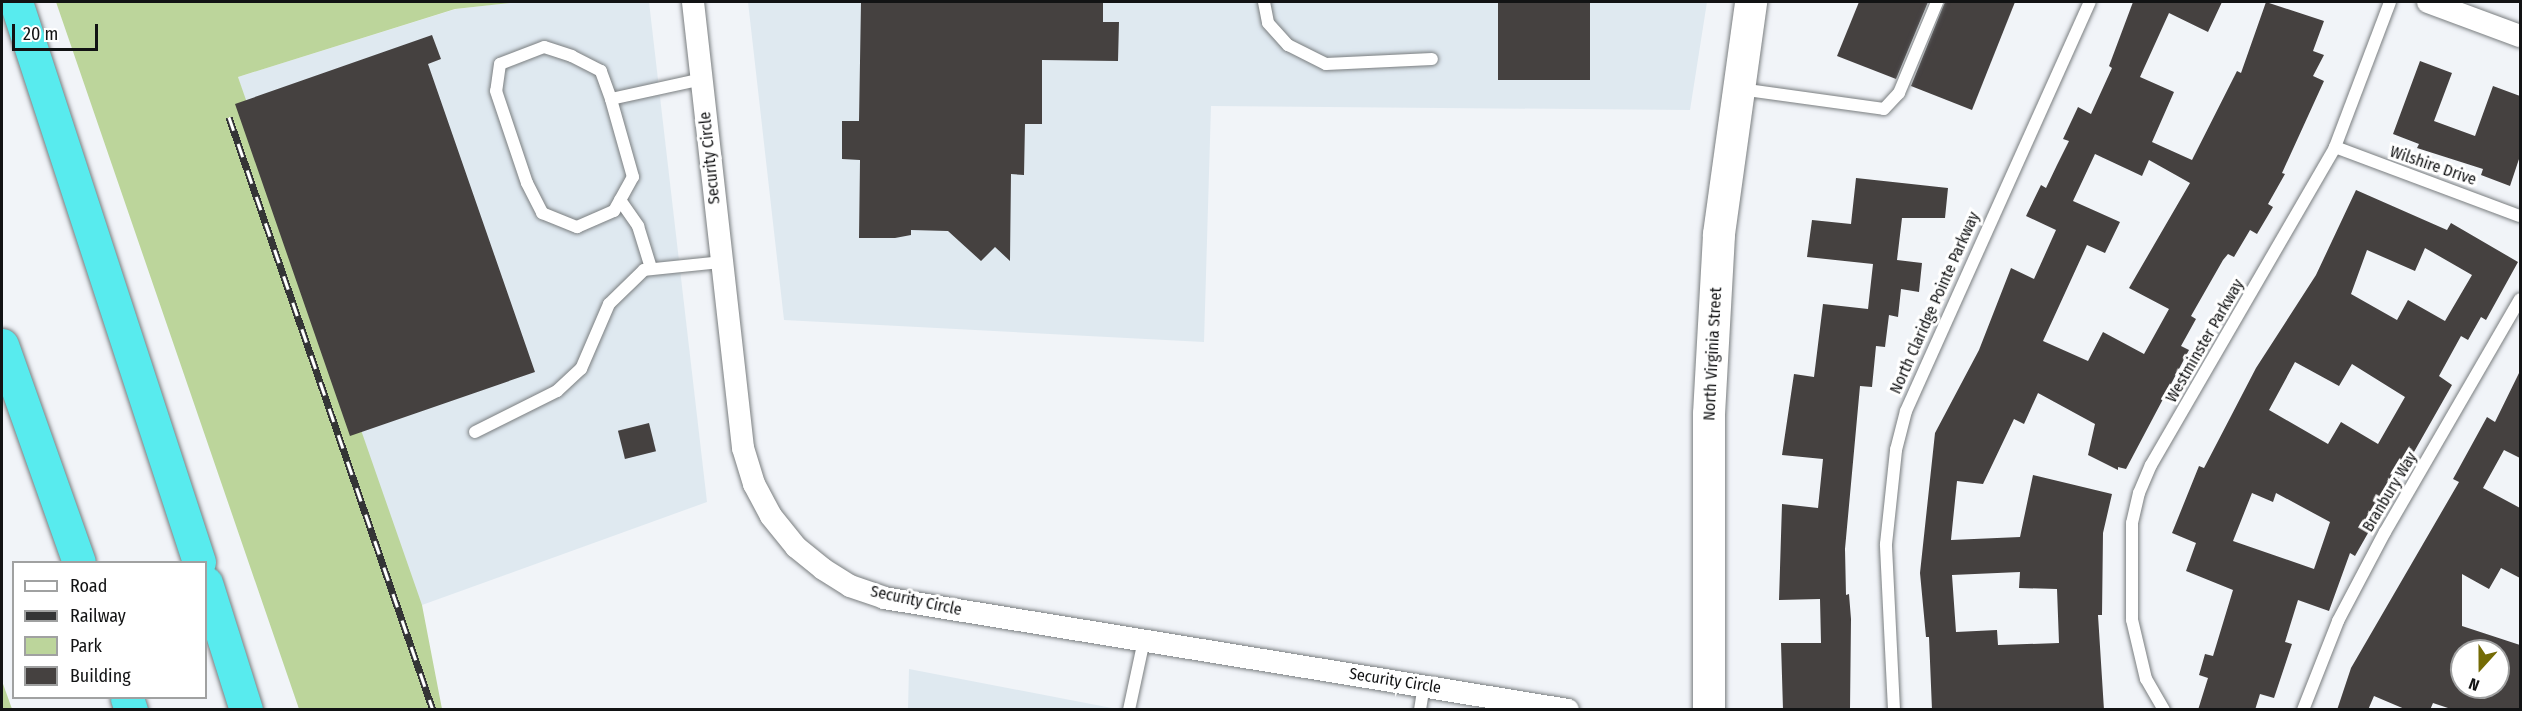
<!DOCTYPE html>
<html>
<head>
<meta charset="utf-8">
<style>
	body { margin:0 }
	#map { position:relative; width:2522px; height:711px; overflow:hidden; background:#f1f4f8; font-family:"Fira Sans Condensed",sans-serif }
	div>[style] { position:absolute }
	.built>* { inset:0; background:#dfe9f0 }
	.green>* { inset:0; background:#bcd59b }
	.building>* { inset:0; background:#454140; transform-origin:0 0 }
	.roads { filter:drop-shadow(0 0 2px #7a7e80) drop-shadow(0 0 2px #7a7e80) }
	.service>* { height:12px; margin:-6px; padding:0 6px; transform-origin:6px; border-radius:6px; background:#fff }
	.minor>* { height:22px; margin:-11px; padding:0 11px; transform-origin:11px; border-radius:11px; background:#fff }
	.secondary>* { height:32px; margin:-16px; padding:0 16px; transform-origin:16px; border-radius:16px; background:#fff }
	.motorway>* { height:33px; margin:-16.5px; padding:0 16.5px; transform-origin:16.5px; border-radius:16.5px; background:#58ebee }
	.rail>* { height:7px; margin-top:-3.5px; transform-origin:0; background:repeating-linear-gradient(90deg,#fff 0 14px,#343536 0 28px); box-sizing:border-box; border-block:2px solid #343536 }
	span { translate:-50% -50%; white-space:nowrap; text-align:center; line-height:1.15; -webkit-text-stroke:6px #fff; paint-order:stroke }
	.street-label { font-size:16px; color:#121314 }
	.frame { position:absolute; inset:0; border:3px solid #121314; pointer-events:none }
	.legend { position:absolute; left:12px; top:561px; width:195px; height:138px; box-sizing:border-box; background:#fff; border:2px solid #a0a1a1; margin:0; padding:8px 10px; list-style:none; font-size:18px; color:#121314 }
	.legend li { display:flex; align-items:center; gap:12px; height:30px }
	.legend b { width:30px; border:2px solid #a0a1a1 }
	.north { position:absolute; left:2450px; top:639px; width:60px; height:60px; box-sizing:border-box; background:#fff; border:2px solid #a0a1a1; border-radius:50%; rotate:201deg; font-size:16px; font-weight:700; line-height:24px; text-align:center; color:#121314 }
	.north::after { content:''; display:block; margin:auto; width:21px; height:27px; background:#746b05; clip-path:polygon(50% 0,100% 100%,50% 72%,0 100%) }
	.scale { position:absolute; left:12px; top:24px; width:86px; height:27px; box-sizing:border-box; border:3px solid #121314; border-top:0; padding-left:8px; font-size:18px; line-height:21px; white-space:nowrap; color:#121314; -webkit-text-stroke:4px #fff; paint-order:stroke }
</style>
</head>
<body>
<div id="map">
	<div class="built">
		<i style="clip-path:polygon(519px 2px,649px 2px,707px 502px,422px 605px,346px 431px,238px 77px,456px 9px)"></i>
		<i style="clip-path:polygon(748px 2px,1707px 2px,1690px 110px,1211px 106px,1204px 342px,784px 320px)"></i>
		<i style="clip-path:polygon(909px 669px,1117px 709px,908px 709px)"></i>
	</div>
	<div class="green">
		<i style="clip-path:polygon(56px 2px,519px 2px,455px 9px,238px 77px,422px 605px,442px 709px,299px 709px)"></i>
		<i style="clip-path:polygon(2px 681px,12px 709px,2px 709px)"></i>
	</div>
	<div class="building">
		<i style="clip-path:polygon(861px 2px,1103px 2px,1103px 22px,1119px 22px,1118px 61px,1042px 60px,1042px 124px,1025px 124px,1024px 175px,1011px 174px,1010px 261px,995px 247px,981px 261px,948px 231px,911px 230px,911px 235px,895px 238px,859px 238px,860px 160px,842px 159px,842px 121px,859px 121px)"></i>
		<i style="left:1498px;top:2px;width:92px;height:78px"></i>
		<i style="clip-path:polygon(1859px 2px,1928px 2px,1896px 79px,1837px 56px)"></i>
		<i style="clip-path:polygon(1945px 2px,2015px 2px,1972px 110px,1911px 86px)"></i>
		<i style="clip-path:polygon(evenodd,2133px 2px,2222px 2px,2208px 32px,2169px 13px,2140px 77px,2174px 92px,2152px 142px,2192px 160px,2237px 71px,2241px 73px,2266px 2px,2324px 21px,2313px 51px,2324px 55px,2313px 76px,2324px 81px,2282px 173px,2285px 174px,2268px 204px,2273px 207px,2257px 234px,2250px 230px,2234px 257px,2228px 254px,2223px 260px,2191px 316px,2196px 319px,2181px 346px,2189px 350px,2126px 469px,2118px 467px,2118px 470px,2088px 455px,2095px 424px,2038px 393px,2024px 424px,2014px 419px,1983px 484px,1957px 481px,1951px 540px,2020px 537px,2033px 475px,2112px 494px,2103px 533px,2102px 615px,2098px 615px,2104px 710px,1932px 710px,1929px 637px,1926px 637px,1920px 573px,1935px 433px,1979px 350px,2011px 268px,2034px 279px,2056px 230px,2026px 216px,2041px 185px,2046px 188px,2057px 165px,2069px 141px,2063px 139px,2078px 107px,2091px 114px,2112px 68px,2109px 66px,2133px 2px,2095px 154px,2142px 176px,2149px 160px,2190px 183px,2129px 288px,2169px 309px,2144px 354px,2103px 332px,2088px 361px,2043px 341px,2087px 245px,2105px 253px,2120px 222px,2073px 201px,2095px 154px,2133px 2px,2020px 572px,2019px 588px,2057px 589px,2059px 643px,1998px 645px,1997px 630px,1956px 632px,1952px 575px,2020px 572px)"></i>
		<i style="clip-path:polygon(432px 35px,441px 59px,428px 64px,535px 372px,350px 436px,235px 104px)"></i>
		<i style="clip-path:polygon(2420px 61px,2452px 73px,2434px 121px,2475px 136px,2493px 86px,2520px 96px,2520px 156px,2510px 186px,2481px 175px,2483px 169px,2417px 148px,2419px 144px,2393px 134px)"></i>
		<i style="clip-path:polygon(1856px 178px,1948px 188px,1945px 218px,1902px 218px,1897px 260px,1922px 263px,1919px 292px,1901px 289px,1898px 317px,1889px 315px,1885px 347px,1876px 346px,1872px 387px,1860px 386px,1845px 549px,1846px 595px,1849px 594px,1851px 619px,1850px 710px,1783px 710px,1781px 643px,1821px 643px,1820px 599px,1779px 600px,1782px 504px,1818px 508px,1823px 459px,1782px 455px,1794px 374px,1814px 377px,1823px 304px,1868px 309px,1873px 264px,1807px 257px,1812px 220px,1851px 224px)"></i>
		<i style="clip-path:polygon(evenodd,2356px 190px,2447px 230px,2451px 223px,2518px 262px,2486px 320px,2481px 317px,2468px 340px,2461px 336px,2439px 376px,2452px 385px,2355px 556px,2350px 553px,2329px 611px,2298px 600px,2285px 642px,2292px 644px,2274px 698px,2260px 694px,2255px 710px,2198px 710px,2208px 678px,2199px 675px,2205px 654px,2213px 656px,2233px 590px,2186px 571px,2196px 543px,2172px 533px,2199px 466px,2204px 468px,2256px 368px,2316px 275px,2356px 190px,2425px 248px,2472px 275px,2445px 321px,2408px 300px,2397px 320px,2351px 294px,2367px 250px,2415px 271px,2425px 248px,2356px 190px,2295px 362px,2339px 386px,2352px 364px,2405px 397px,2378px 444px,2341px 422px,2328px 444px,2269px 410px,2295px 362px,2356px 190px,2252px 493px,2273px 502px,2276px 493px,2330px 522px,2314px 569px,2233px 541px,2252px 493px)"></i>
		<i style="clip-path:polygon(evenodd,2520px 371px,2520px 458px,2504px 450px,2483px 488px,2520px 508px,2520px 578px,2501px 568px,2489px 589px,2462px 574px,2462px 626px,2520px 645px,2520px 710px,2454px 710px,2433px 703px,2430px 710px,2407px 710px,2374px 696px,2368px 710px,2337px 710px,2351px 668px,2459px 482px,2453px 479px,2487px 417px,2495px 422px,2520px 371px,2462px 651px,2498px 651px,2498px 687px,2462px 687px,2462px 651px)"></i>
		<i style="left:649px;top:423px;width:29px;height:32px;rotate:76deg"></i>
	</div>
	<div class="roads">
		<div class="service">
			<i style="left:1264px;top:2px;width:21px;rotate:79deg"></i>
			<i style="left:1268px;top:23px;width:30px;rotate:48deg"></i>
			<i style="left:1288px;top:45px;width:42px;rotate:26.6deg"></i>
			<i style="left:1326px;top:64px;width:106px;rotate:-2.7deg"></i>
			<i style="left:1740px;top:89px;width:145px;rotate:7.9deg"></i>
			<i style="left:1884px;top:109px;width:22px;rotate:-47deg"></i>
			<i style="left:1899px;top:93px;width:99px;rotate:-67.3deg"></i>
			<i style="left:611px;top:99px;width:30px;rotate:-110deg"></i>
			<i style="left:601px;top:71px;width:33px;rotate:-153deg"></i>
			<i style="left:572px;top:56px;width:29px;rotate:-162deg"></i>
			<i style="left:544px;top:47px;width:47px;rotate:158.9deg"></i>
			<i style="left:500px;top:64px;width:27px;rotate:98deg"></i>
			<i style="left:496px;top:91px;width:97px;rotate:71.4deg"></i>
			<i style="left:527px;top:183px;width:34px;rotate:63deg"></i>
			<i style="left:542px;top:213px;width:38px;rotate:22deg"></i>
			<i style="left:577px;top:227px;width:40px;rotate:-23.4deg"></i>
			<i style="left:614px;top:211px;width:39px;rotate:-61deg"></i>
			<i style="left:633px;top:177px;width:81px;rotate:-105.8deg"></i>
			<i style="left:611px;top:99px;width:93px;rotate:-12.4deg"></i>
			<i style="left:2335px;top:147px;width:197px;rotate:20.5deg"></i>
			<i style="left:620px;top:200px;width:32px;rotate:55deg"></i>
			<i style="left:638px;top:226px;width:44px;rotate:72.8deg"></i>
			<i style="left:475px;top:432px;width:92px;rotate:-26.6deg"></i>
			<i style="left:557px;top:391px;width:33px;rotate:-43deg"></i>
			<i style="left:581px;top:369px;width:71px;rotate:-66.7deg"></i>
			<i style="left:609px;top:304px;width:49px;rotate:-44.2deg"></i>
			<i style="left:644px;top:270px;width:78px;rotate:-5.9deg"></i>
			<i style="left:1129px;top:710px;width:72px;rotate:-77.9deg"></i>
			<i style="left:1420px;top:710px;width:24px;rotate:-81deg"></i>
			<i style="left:1894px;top:710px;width:166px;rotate:-92.8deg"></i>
			<i style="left:1886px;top:544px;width:95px;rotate:-83.9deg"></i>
			<i style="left:1896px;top:450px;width:40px;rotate:-75.6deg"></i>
			<i style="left:1906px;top:411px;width:448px;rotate:-65.8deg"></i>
			<i style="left:2164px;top:710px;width:36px;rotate:-120deg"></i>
			<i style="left:2146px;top:679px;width:61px;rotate:-103.3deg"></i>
			<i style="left:2132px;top:620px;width:97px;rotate:-90deg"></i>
			<i style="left:2132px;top:523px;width:31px;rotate:-77deg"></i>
			<i style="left:2139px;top:493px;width:30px;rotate:-67deg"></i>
			<i style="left:2151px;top:465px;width:367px;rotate:-59.9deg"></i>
			<i style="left:2335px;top:147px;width:155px;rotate:-69.2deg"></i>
			<i style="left:2303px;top:710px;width:96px;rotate:-68.5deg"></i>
			<i style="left:2338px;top:621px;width:101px;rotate:-62.2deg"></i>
			<i style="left:2385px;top:532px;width:269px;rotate:-59.9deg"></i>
		</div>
		<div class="minor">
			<i style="left:693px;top:2px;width:449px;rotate:83.6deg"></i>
			<i style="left:743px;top:448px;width:38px;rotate:73deg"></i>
			<i style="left:754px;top:484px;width:36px;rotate:62deg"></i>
			<i style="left:771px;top:516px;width:40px;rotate:51deg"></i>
			<i style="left:796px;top:547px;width:35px;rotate:39deg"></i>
			<i style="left:823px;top:569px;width:32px;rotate:32deg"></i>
			<i style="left:850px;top:586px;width:36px;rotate:19deg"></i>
			<i style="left:884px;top:598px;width:693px;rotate:9.3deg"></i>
			<i style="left:2428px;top:2px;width:98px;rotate:20.3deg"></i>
		</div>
		<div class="secondary">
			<i style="left:1709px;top:710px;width:296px;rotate:-90deg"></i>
			<i style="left:1709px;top:414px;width:180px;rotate:-86.8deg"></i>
			<i style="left:1719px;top:234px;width:234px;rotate:-82.1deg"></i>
		</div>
		<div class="motorway">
			<i style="left:16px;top:2px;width:589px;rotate:71.9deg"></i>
			<i style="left:2px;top:345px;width:230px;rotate:70.5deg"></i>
			<i style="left:206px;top:583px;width:133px;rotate:72.5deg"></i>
			<i style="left:127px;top:698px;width:13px;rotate:72deg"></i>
		</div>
	</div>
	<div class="rail">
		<i style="left:229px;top:117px;width:627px;rotate:71.02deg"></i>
	</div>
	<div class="street-label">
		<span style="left:710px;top:158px;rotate:-96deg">Security Circle</span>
		<span style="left:2433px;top:166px;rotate:19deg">Wilshire Drive</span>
		<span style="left:1935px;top:303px;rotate:-66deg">North Claridge Pointe Parkway</span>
		<span style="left:2205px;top:341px;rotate:-60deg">Westminster Parkway</span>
		<span style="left:1713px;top:354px;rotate:-87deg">North Virginia Street</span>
		<span style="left:2390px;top:492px;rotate:-59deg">Branbury Way</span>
		<span style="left:916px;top:601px;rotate:12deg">Security Circle</span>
		<span style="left:1395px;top:681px;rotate:9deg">Security Circle</span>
	</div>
	<div class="frame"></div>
	<ul class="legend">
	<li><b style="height:8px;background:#fff"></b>Road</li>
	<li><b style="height:8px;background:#343536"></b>Railway</li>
	<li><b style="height:16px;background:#bcd59b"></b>Park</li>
	<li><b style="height:16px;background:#454140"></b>Building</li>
	</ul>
	<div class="north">N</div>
	<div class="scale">20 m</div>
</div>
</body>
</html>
